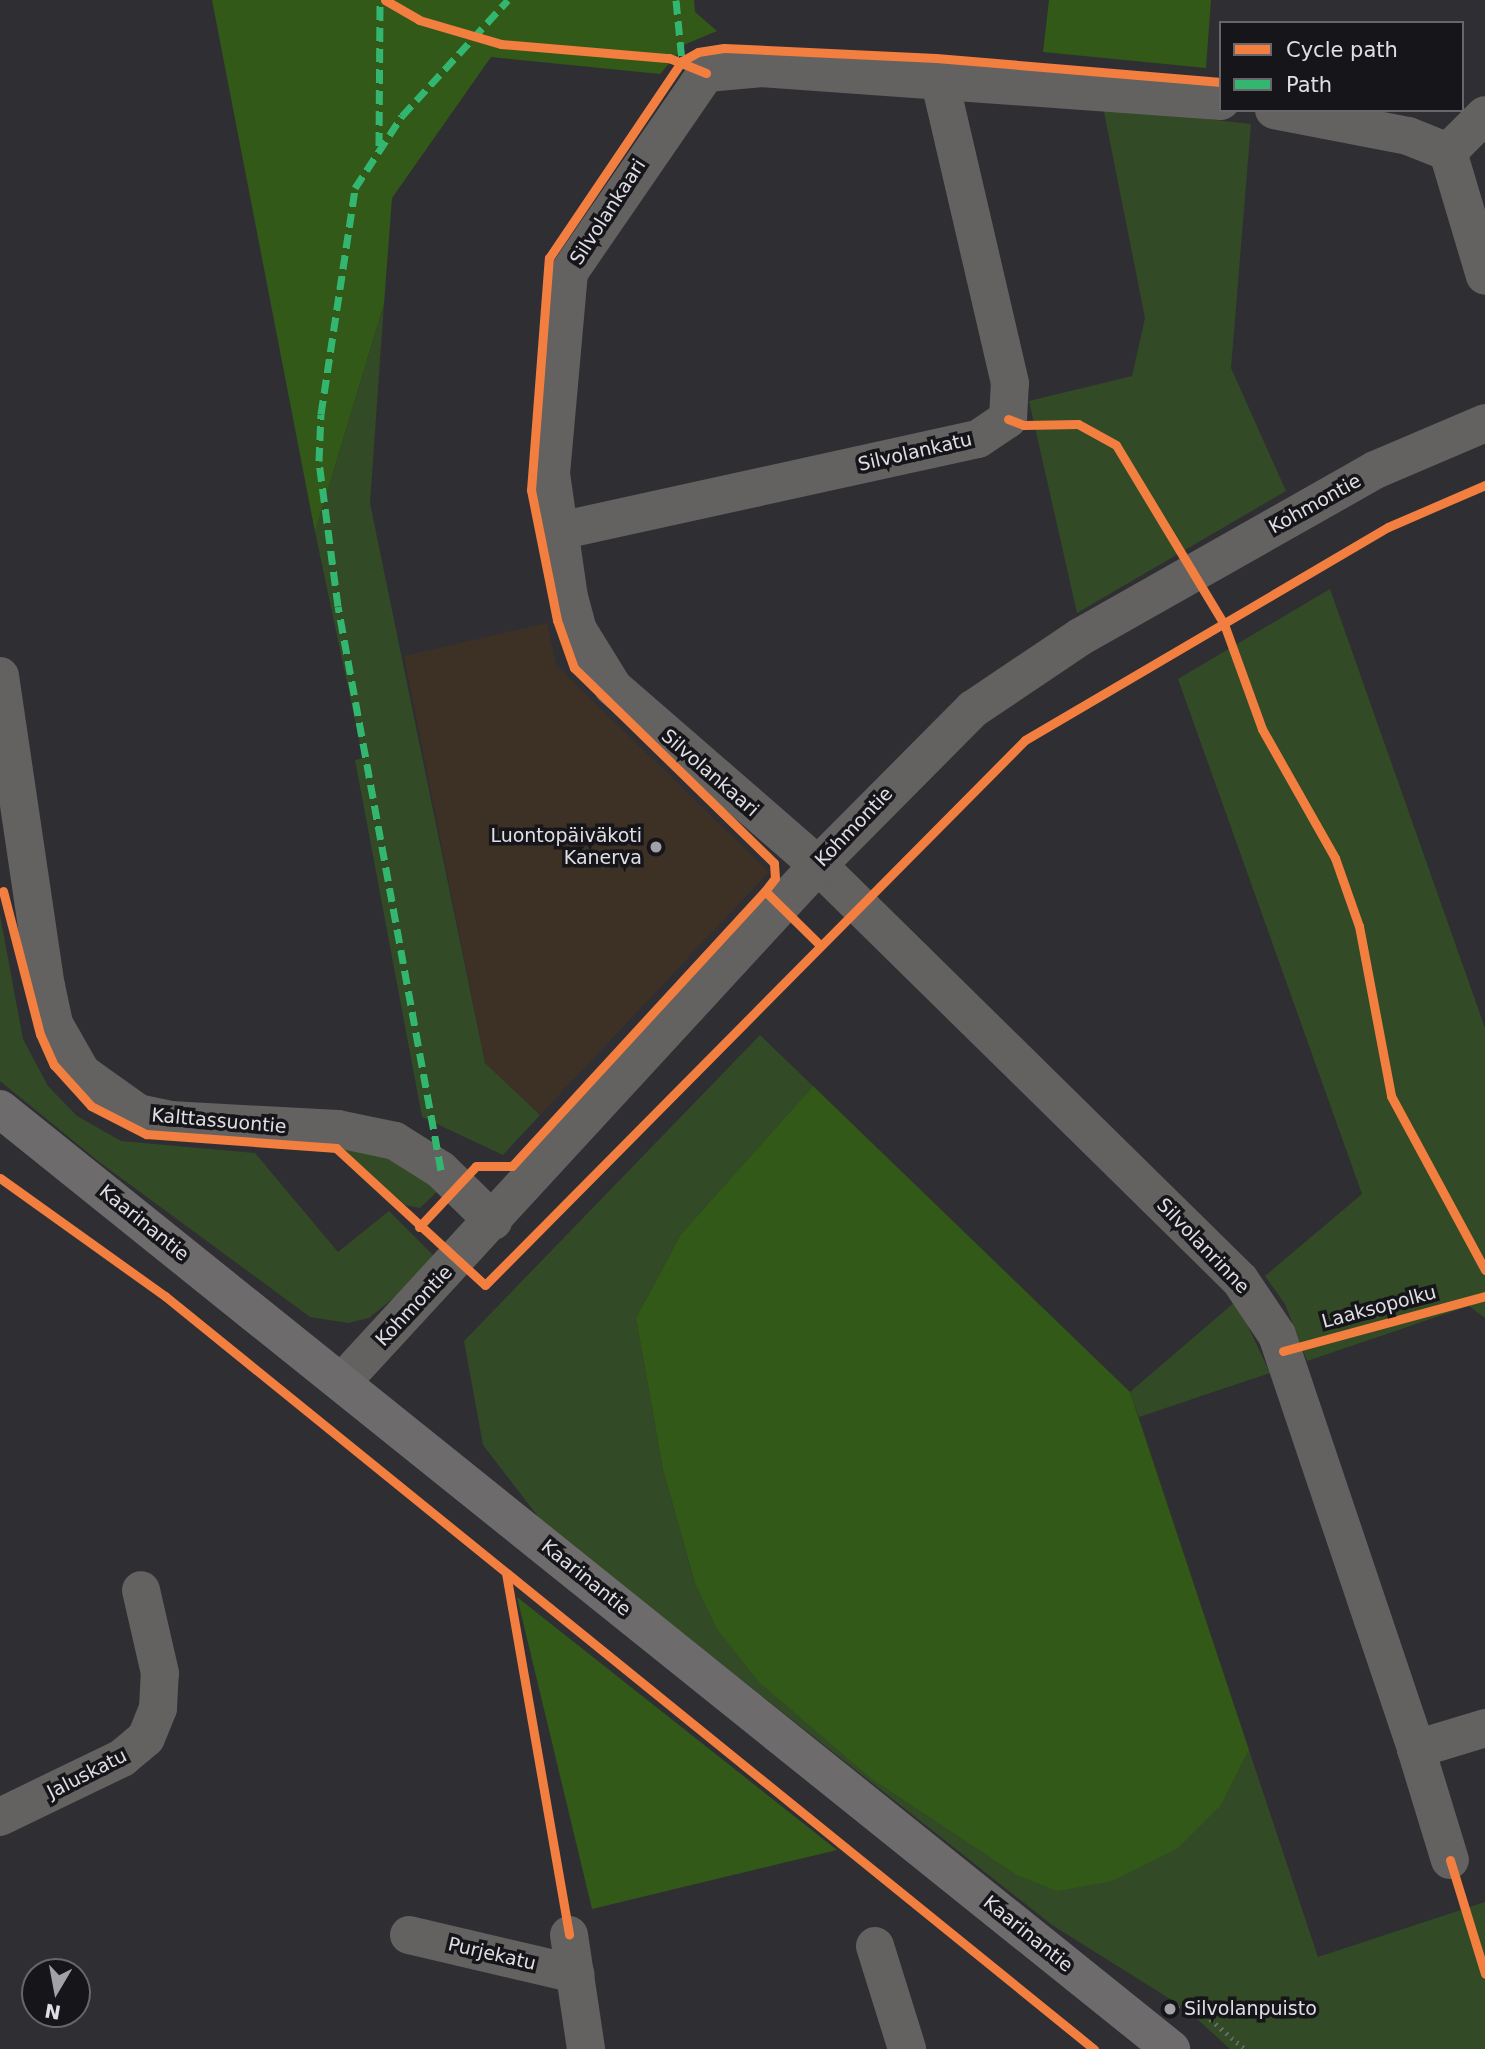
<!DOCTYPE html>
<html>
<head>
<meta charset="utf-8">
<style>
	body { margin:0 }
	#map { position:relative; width:1485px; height:2049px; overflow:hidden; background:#2f2e33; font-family:"DejaVu Sans",sans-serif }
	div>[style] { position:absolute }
	.education>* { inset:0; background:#3d3126 }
	.green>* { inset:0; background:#324a25 }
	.forest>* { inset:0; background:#325918 }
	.path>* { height:4.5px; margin-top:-2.25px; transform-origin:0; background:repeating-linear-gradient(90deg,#696869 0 2px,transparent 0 7px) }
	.minor>* { height:38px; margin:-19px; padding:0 19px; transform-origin:19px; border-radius:19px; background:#636261 }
	.major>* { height:38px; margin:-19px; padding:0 19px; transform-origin:19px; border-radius:19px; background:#6d6b6b }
	.quiet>* { height:7px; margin-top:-3.5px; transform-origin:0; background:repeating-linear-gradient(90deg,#33b770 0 14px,transparent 0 21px) }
	.cycleway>* { height:9px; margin:-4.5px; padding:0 4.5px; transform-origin:4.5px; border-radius:4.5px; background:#f27e40 }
	.dots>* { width:19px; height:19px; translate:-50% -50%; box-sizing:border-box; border:4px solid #161519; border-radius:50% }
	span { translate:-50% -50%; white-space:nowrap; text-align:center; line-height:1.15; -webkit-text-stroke:7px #161519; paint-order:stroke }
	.street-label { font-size:19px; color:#e0dfe5 }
	.poi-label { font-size:19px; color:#e0dfe5 }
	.right { translate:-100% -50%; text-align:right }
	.left { translate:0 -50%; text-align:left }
	.legend { position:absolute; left:1219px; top:21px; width:245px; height:91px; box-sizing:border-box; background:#161519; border:2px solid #67666b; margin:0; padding:9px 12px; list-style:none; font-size:21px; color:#e0dfe5 }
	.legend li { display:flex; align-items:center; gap:14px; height:35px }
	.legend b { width:35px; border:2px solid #67666b }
	.north { position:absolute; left:21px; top:1958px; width:70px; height:70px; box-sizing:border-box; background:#161519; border:2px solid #67666b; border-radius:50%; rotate:190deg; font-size:19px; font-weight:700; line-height:28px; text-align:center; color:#e0dfe5 }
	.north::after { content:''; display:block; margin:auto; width:24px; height:32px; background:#a2a1a7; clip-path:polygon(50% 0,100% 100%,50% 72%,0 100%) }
</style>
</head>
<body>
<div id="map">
	<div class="education">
		<i style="clip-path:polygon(547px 623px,556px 665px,769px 872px,540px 1115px,485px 1063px,404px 656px)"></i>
	</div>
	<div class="green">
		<i style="clip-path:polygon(1103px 107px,1251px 124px,1231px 368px,1286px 491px,1077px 613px,1029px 401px,1132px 376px,1145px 318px)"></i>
		<i style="clip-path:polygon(384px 304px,370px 503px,485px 1063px,540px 1115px,503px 1155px,422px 1117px,355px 760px,363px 758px,315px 532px)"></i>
		<i style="clip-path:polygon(1330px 589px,1485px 1028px,1485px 1318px,1469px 1306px,1307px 1361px,1285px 1304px,1265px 1276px,1362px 1194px,1178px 679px)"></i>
		<i style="clip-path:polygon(0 915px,23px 1039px,48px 1086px,77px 1116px,121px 1141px,255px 1153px,338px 1252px,389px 1211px,439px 1261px,369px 1318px,348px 1323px,310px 1317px,98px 1161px,0 1081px)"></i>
		<i style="clip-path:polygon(760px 1035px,813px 1086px,681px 1234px,636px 1318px,663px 1470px,695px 1583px,1221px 1805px,1249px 1750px,1318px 1957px,1485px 1902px,1485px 2049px,1230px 2049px,1186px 2009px,1052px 1925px,543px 1523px,483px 1445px,464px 1341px)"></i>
		<i style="clip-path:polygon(337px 1144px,368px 1148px,402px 1164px,438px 1191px,420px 1208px,405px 1205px)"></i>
		<i style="clip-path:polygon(1236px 1301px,1270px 1373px,1139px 1417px,1130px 1392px)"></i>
	</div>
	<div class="forest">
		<i style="clip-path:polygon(212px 0,694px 0,695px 12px,717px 31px,686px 44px,660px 74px,491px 57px,392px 198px,384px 304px,315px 532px)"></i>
		<i style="clip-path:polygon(1049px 0,1211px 0,1206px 68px,1043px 52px)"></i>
		<i style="clip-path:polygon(813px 1086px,1130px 1392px,1249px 1750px,1221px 1805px,1178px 1848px,1112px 1881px,1057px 1891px,1017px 1875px,872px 1779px,758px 1681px,717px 1629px,695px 1583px,663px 1470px,636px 1318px,681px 1234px)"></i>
		<i style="clip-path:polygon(517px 1597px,837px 1850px,592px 1909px)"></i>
	</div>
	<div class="path">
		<i style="left:1171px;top:2009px;width:20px;rotate:-24deg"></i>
		<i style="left:1189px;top:2001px;width:74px;rotate:40.6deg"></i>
	</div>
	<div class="minor">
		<i style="left:1221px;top:101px;width:458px;rotate:-175.9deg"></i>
		<i style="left:764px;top:68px;width:58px;rotate:175.1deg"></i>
		<i style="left:706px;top:73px;width:242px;rotate:124.5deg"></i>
		<i style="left:569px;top:272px;width:203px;rotate:95.1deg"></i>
		<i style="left:551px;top:474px;width:124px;rotate:81.7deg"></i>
		<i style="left:569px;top:597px;width:34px;rotate:75deg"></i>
		<i style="left:578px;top:630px;width:67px;rotate:58.4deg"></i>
		<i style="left:613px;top:687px;width:271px;rotate:41deg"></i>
		<i style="left:818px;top:865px;width:592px;rotate:44.52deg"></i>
		<i style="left:1240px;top:1280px;width:66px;rotate:56.1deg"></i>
		<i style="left:1277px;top:1335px;width:437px;rotate:71.4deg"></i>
		<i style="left:1416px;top:1749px;width:72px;rotate:-16.9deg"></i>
		<i style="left:1274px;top:110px;width:136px;rotate:11deg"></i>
		<i style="left:1408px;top:136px;width:43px;rotate:21.8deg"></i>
		<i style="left:1448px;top:152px;width:129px;rotate:73.4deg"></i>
		<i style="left:1448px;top:152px;width:52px;rotate:-45deg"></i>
		<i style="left:559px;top:531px;width:429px;rotate:-12.4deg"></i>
		<i style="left:978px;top:439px;width:36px;rotate:-34deg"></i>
		<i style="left:1008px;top:419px;width:36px;rotate:-87deg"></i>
		<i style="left:1010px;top:383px;width:310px;rotate:-103.1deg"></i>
		<i style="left:0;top:676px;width:313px;rotate:81.6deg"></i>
		<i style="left:46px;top:986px;width:39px;rotate:78deg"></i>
		<i style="left:54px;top:1024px;width:56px;rotate:60.3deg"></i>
		<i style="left:82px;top:1073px;width:69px;rotate:35.5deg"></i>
		<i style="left:138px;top:1113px;width:33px;rotate:12deg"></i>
		<i style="left:170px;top:1120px;width:168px;rotate:3.1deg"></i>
		<i style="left:338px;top:1129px;width:58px;rotate:11.9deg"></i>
		<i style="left:395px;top:1141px;width:54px;rotate:32.2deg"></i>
		<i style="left:441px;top:1170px;width:73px;rotate:44.4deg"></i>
		<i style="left:342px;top:1382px;width:703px;rotate:-47.36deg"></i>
		<i style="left:818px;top:865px;width:220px;rotate:-45.2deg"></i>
		<i style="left:973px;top:709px;width:129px;rotate:-33.9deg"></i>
		<i style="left:1080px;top:637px;width:339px;rotate:-29.5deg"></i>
		<i style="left:1375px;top:470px;width:120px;rotate:-23.1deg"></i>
		<i style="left:1416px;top:1749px;width:116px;rotate:73deg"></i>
		<i style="left:0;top:1817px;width:136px;rotate:-25.8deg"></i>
		<i style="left:122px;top:1758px;width:31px;rotate:-40deg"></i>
		<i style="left:146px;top:1738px;width:32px;rotate:-68deg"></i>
		<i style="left:158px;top:1708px;width:35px;rotate:-87deg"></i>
		<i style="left:160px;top:1673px;width:85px;rotate:-102.9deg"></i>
		<i style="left:409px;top:1935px;width:171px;rotate:13.2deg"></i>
		<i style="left:569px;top:1935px;width:115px;rotate:81.5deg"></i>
		<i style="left:875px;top:1946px;width:108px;rotate:72.7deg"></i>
	</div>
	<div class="major">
		<i style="left:0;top:1109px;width:1502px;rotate:38.76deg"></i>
	</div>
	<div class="quiet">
		<i style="left:676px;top:0;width:61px;rotate:84.4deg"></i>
		<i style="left:379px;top:146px;width:146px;rotate:-89.6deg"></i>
		<i style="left:441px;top:1170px;width:573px;rotate:-100.35deg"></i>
		<i style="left:338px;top:606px;width:146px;rotate:-97.5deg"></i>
		<i style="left:319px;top:461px;width:47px;rotate:-87.6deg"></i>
		<i style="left:321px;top:414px;width:229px;rotate:-81.4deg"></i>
		<i style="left:355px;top:188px;width:86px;rotate:-56.9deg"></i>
		<i style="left:402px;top:116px;width:157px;rotate:-47.6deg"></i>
	</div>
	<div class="cycleway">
		<i style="left:385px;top:0;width:39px;rotate:30deg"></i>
		<i style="left:419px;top:20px;width:85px;rotate:16.3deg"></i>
		<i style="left:501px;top:44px;width:169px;rotate:4.8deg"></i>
		<i style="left:669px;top:58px;width:40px;rotate:22deg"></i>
		<i style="left:1008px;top:419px;width:17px;rotate:21deg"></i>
		<i style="left:1024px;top:425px;width:54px;rotate:-1.1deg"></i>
		<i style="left:1078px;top:424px;width:43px;rotate:28.9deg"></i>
		<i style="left:1116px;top:445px;width:209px;rotate:58.9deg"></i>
		<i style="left:1224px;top:624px;width:112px;rotate:70.1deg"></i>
		<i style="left:1262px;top:729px;width:148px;rotate:60.5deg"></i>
		<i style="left:1335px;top:858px;width:72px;rotate:70.6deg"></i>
		<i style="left:1359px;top:926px;width:173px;rotate:79.3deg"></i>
		<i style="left:1391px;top:1096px;width:198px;rotate:61.6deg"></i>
		<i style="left:3px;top:891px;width:148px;rotate:75.5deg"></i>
		<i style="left:40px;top:1034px;width:34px;rotate:66deg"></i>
		<i style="left:54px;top:1065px;width:55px;rotate:47.9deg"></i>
		<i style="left:91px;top:1106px;width:62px;rotate:27deg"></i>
		<i style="left:146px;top:1134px;width:191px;rotate:4.2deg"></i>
		<i style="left:336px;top:1148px;width:202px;rotate:42.6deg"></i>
		<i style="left:485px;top:1285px;width:767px;rotate:-45.26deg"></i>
		<i style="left:1025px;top:740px;width:421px;rotate:-30.4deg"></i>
		<i style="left:1388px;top:527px;width:106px;rotate:-23.4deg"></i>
		<i style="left:765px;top:891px;width:16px;rotate:-52deg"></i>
		<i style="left:775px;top:878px;width:15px;rotate:-94deg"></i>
		<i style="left:774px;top:863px;width:279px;rotate:-135.7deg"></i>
		<i style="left:574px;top:668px;width:51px;rotate:-109.5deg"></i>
		<i style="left:557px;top:620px;width:133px;rotate:-101.3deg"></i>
		<i style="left:531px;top:490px;width:233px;rotate:-85.6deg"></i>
		<i style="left:549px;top:258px;width:238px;rotate:-56deg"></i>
		<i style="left:682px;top:61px;width:18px;rotate:-29deg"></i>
		<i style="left:698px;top:52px;width:26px;rotate:-9deg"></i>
		<i style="left:724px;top:48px;width:212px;rotate:2.7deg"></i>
		<i style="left:936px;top:58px;width:286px;rotate:4.8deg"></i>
		<i style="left:0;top:1178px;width:203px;rotate:35.6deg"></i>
		<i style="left:165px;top:1296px;width:1196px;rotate:39.03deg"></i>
		<i style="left:419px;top:1227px;width:83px;rotate:-46.9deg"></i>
		<i style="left:476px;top:1166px;width:36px"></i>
		<i style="left:512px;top:1166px;width:374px;rotate:-47.4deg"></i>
		<i style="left:765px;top:891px;width:77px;rotate:44.5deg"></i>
		<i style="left:1283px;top:1351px;width:209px;rotate:-15.2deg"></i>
		<i style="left:506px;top:1573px;width:367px;rotate:80.1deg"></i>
		<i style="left:1450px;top:1860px;width:119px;rotate:72.9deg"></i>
	</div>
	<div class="dots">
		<i style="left:656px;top:847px;background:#a2a1a7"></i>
		<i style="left:1170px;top:2009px;background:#a2a1a7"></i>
	</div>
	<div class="street-label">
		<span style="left:608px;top:212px;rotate:-57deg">Silvolankaari</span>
		<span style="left:915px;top:452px;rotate:-13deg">Silvolankatu</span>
		<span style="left:1315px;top:504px;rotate:-29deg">Kohmontie</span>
		<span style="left:710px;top:773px;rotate:41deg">Silvolankaari</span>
		<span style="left:854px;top:827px;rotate:-46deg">Kohmontie</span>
		<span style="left:219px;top:1121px;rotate:5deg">Kalttassuontie</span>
		<span style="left:144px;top:1223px;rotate:39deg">Kaarinantie</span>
		<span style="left:1203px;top:1246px;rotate:46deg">Silvolanrinne</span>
		<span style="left:414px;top:1306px;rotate:-47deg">Kohmontie</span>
		<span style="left:1379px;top:1307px;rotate:-15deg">Laaksopolku</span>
		<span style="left:586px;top:1578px;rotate:39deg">Kaarinantie</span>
		<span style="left:87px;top:1774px;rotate:-27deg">Jaluskatu</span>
		<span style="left:1028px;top:1934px;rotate:39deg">Kaarinantie</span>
		<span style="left:492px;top:1954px;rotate:13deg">Purjekatu</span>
	</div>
	<div class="poi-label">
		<span class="right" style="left:642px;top:847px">Luontopäiväkoti<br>Kanerva</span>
		<span class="left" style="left:1184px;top:2009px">Silvolanpuisto</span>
	</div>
	<ul class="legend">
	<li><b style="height:9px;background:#f27e40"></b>Cycle path</li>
	<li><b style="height:9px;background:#33b770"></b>Path</li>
	</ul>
	<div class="north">N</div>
</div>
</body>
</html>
